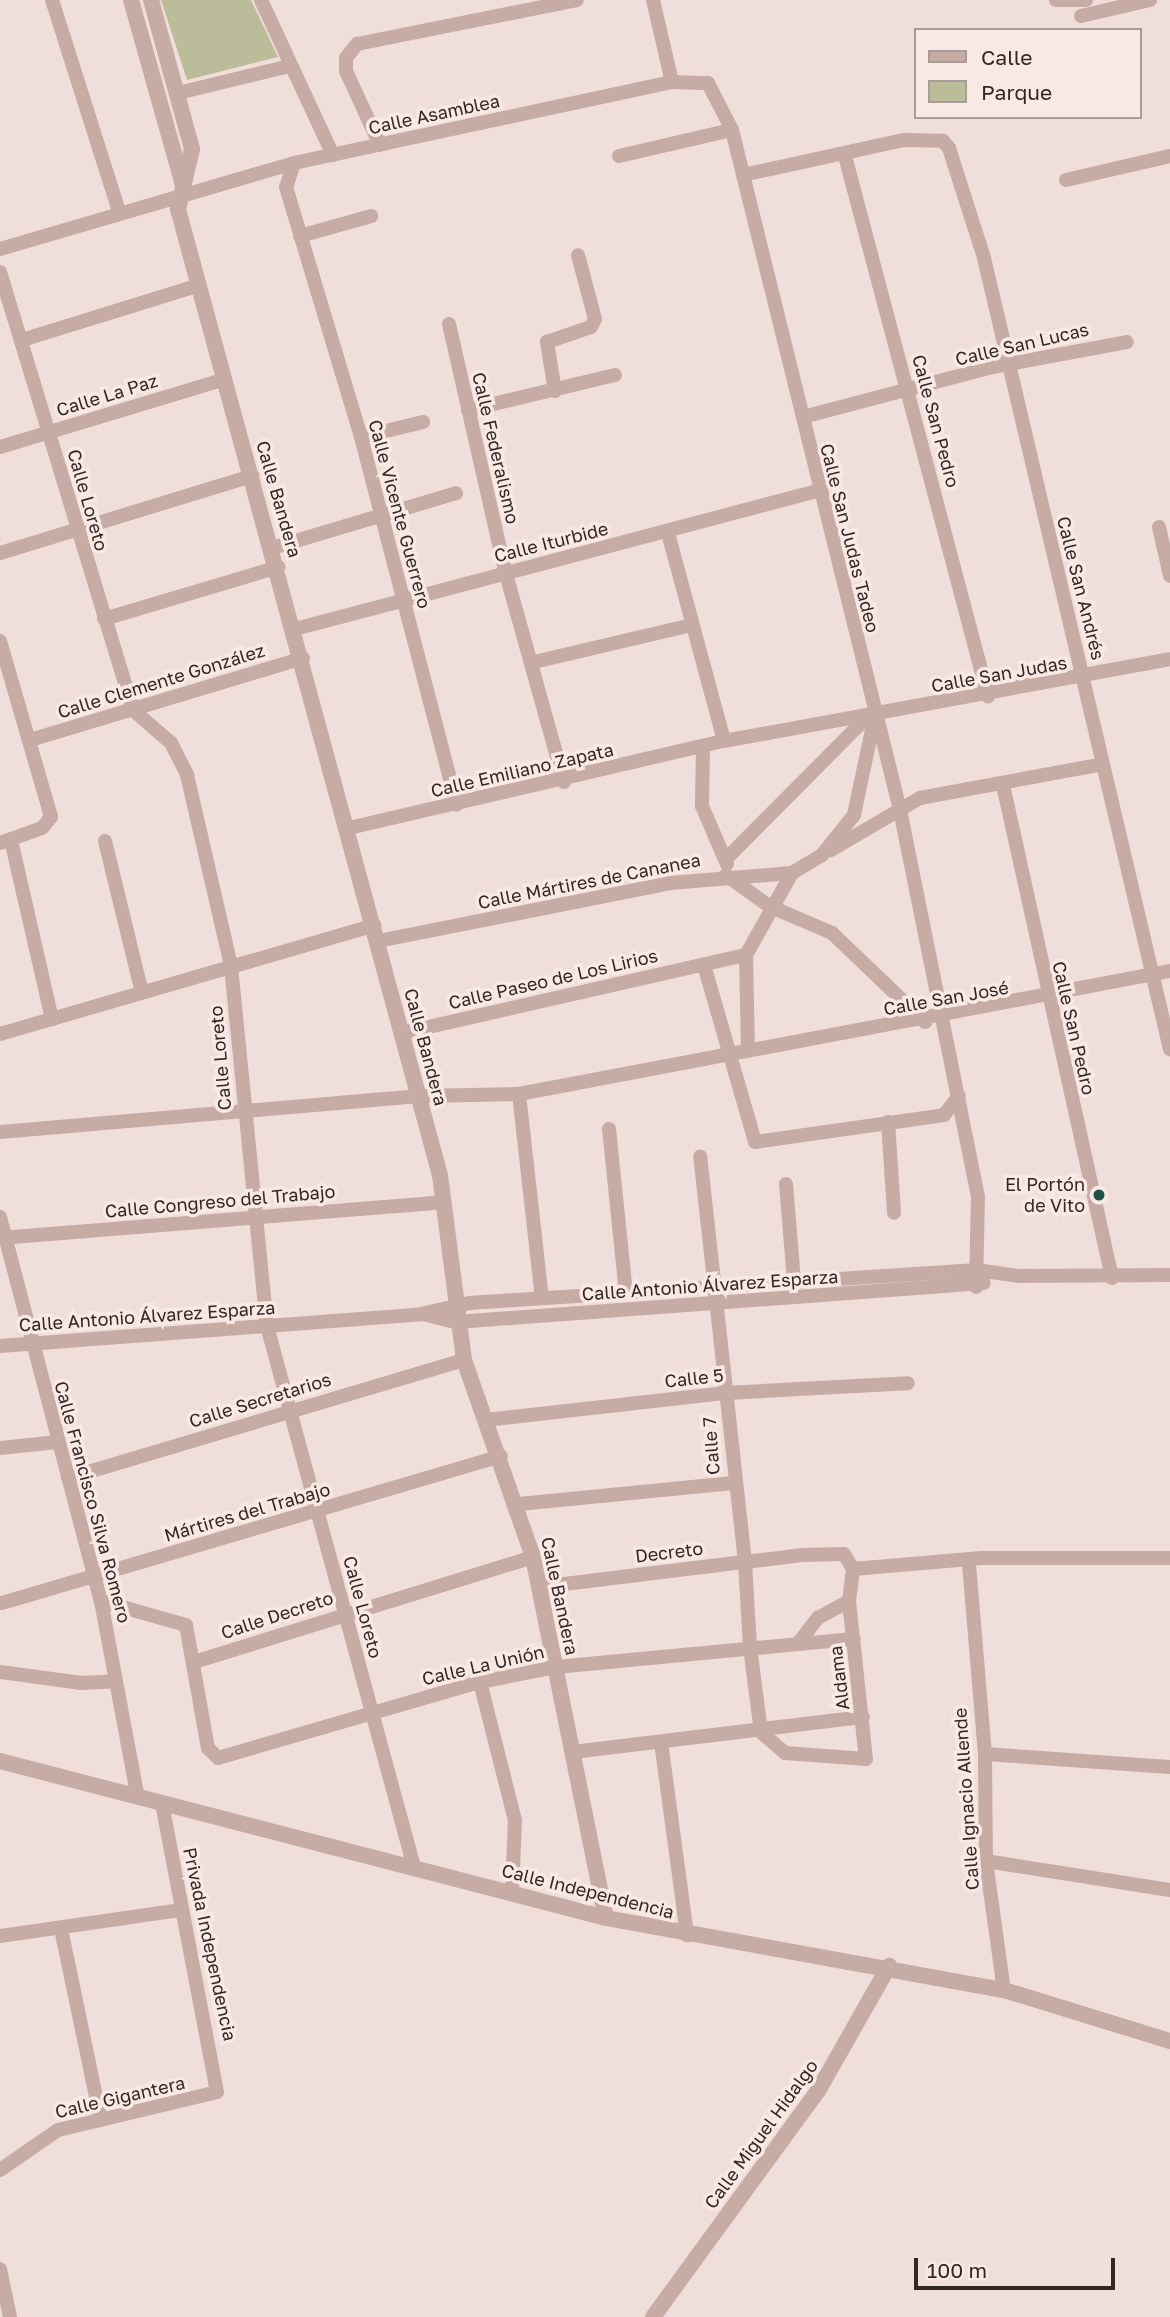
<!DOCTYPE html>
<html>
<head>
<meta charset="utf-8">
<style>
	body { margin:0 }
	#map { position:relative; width:1170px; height:2317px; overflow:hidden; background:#efded9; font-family:"Golos Text",sans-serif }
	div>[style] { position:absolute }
	.green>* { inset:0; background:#bbbd9a }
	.minor>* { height:14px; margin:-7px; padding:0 7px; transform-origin:7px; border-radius:7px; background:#c7aba5 }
	.tertiary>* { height:16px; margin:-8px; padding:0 8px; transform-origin:8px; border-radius:8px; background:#c7aba5 }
	.dots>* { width:19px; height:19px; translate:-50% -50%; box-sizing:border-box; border:4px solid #f8e9e4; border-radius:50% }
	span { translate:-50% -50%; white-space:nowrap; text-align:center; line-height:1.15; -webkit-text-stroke:7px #f8e9e4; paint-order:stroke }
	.street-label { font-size:18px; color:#332726 }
	.poi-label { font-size:18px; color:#332726 }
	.right { translate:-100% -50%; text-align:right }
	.legend { position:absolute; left:914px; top:28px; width:228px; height:91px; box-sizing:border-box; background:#f8e9e4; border:2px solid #a99b98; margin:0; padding:9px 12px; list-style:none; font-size:21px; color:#332726 }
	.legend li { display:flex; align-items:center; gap:14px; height:35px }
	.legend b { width:35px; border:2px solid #a99b98 }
	.scale { position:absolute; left:914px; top:2258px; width:201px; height:32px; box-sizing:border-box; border:4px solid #332726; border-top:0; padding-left:9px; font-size:21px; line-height:24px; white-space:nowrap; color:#332726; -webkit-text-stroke:5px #f8e9e4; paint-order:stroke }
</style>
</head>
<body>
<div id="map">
	<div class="green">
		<i style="clip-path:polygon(161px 0,251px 0,278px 57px,187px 80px)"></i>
	</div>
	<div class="minor">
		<i style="left:52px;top:0;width:221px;rotate:72.4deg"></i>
		<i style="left:261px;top:0;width:171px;rotate:65.1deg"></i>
		<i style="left:653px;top:0;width:84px;rotate:77deg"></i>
		<i style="left:1056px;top:0;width:30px"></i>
		<i style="left:1081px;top:16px;width:71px;rotate:-13.1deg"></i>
		<i style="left:178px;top:93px;width:115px;rotate:-13.6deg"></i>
		<i style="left:380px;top:145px;width:81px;rotate:-114.7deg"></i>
		<i style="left:346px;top:71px;width:13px;rotate:-90deg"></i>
		<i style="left:346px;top:58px;width:18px;rotate:-52deg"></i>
		<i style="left:357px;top:44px;width:224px;rotate:-11.3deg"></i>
		<i style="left:619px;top:156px;width:116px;rotate:-13deg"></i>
		<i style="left:845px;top:156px;width:559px;rotate:75.17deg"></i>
		<i style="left:294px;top:163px;width:25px;rotate:108deg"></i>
		<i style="left:286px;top:187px;width:261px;rotate:73.3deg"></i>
		<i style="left:361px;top:437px;width:380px;rotate:75.4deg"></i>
		<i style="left:743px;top:175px;width:165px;rotate:-12.3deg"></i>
		<i style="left:904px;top:140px;width:39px;rotate:1deg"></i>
		<i style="left:943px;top:141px;width:9px;rotate:49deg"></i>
		<i style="left:949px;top:148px;width:115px;rotate:72.3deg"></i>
		<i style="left:984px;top:258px;width:813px;rotate:76.77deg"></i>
		<i style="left:1066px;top:180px;width:107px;rotate:-13deg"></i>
		<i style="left:300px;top:236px;width:74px;rotate:-15.7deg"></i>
		<i style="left:0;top:249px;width:306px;rotate:-16.3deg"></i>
		<i style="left:294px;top:163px;width:387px;rotate:-12.1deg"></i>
		<i style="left:672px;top:82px;width:36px;rotate:2deg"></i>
		<i style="left:708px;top:83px;width:53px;rotate:62.9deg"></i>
		<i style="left:732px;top:130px;width:700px;rotate:76.12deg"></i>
		<i style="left:900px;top:810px;width:395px;rotate:78.6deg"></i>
		<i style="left:978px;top:1197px;width:90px;rotate:91.3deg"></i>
		<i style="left:0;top:272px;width:458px;rotate:73.1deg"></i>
		<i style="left:133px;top:710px;width:50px;rotate:41deg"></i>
		<i style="left:171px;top:743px;width:36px;rotate:63deg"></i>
		<i style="left:187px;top:775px;width:196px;rotate:77deg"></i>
		<i style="left:231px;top:966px;width:362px;rotate:84.3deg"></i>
		<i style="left:267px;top:1326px;width:561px;rotate:74.8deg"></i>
		<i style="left:449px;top:324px;width:256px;rotate:77.2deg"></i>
		<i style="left:506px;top:574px;width:216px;rotate:74.4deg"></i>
		<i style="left:22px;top:340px;width:186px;rotate:-17.2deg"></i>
		<i style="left:555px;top:391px;width:50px;rotate:-99.3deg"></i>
		<i style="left:547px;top:342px;width:46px;rotate:-18.8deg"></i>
		<i style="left:591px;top:327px;width:9px;rotate:-63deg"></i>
		<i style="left:595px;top:319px;width:66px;rotate:-104.9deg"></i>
		<i style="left:468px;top:410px;width:151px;rotate:-13.4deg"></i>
		<i style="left:803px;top:417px;width:196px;rotate:-14.8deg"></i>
		<i style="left:992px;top:367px;width:137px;rotate:-10.5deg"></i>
		<i style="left:361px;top:437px;width:64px;rotate:-13.6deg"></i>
		<i style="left:0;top:447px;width:235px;rotate:-16.8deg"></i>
		<i style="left:1159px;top:527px;width:50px;rotate:77.3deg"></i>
		<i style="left:668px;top:533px;width:215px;rotate:74.9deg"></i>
		<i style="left:272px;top:548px;width:192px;rotate:-16.6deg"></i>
		<i style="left:0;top:553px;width:264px;rotate:-17deg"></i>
		<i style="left:104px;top:619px;width:182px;rotate:-16.6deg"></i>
		<i style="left:295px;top:629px;width:540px;rotate:-14.81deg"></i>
		<i style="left:0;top:641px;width:183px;rotate:73.8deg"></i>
		<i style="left:51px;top:817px;width:14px;rotate:129deg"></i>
		<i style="left:42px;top:828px;width:45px;rotate:160.3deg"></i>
		<i style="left:534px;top:662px;width:162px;rotate:-13.2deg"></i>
		<i style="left:30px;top:740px;width:285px;rotate:-16.7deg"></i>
		<i style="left:703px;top:746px;width:60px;rotate:91deg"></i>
		<i style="left:702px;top:806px;width:63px;rotate:66.7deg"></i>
		<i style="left:1003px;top:785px;width:505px;rotate:77.53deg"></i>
		<i style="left:349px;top:828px;width:385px;rotate:-13.1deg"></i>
		<i style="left:724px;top:741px;width:453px;rotate:-10.4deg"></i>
		<i style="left:11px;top:840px;width:184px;rotate:77.1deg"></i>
		<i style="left:105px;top:841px;width:156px;rotate:76.3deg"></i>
		<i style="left:831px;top:850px;width:103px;rotate:-30.3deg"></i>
		<i style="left:920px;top:798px;width:186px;rotate:-10.5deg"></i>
		<i style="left:727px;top:858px;width:200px;rotate:-45.2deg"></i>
		<i style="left:726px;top:875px;width:53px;rotate:35.8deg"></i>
		<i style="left:769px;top:906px;width:69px;rotate:23.2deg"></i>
		<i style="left:832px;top:933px;width:129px;rotate:43.7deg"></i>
		<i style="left:378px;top:941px;width:298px;rotate:-11.2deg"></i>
		<i style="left:670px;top:883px;width:122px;rotate:-4.7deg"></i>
		<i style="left:746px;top:955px;width:96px;rotate:88.8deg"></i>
		<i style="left:704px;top:965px;width:184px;rotate:73.9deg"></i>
		<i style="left:755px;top:1142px;width:191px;rotate:-8.1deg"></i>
		<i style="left:944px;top:1115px;width:24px;rotate:-52deg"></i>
		<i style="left:402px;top:1033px;width:353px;rotate:-12.8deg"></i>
		<i style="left:746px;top:955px;width:94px;rotate:-60.7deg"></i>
		<i style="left:792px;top:873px;width:35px;rotate:-31deg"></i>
		<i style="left:822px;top:855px;width:51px;rotate:-51.3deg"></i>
		<i style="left:854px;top:815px;width:102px;rotate:-78.1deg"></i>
		<i style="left:0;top:1034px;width:390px;rotate:-16.2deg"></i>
		<i style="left:519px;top:1094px;width:205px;rotate:83.6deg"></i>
		<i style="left:888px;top:1122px;width:91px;rotate:86.2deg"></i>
		<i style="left:609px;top:1129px;width:165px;rotate:84.1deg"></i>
		<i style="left:0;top:1132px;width:421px;rotate:-4.9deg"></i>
		<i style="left:419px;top:1096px;width:100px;rotate:-1.1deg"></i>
		<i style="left:519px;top:1094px;width:663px;rotate:-10.7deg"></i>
		<i style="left:786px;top:1184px;width:98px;rotate:85.3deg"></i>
		<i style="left:0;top:1217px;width:397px;rotate:75.3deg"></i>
		<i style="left:101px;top:1601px;width:200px;rotate:79.4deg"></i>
		<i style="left:0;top:1238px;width:445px;rotate:-4.6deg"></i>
		<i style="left:423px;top:1314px;width:34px;rotate:14deg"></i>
		<i style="left:456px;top:1322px;width:529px;rotate:-4.22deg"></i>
		<i style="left:0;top:1346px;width:422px;rotate:-4.3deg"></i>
		<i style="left:421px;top:1314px;width:49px;rotate:-12.9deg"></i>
		<i style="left:469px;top:1303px;width:509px;rotate:-3.72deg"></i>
		<i style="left:977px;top:1270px;width:41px;rotate:8.3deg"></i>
		<i style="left:1018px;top:1276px;width:152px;rotate:-0.4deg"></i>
		<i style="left:485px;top:1420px;width:243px;rotate:-6.4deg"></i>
		<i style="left:726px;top:1393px;width:182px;rotate:-3.1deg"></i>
		<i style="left:0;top:1448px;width:58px;rotate:-5.9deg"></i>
		<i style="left:68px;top:1478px;width:413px;rotate:-16.6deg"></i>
		<i style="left:519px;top:1504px;width:215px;rotate:-5.6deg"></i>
		<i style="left:969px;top:1564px;width:191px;rotate:85.2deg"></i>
		<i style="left:985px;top:1754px;width:107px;rotate:89.5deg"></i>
		<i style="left:986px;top:1861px;width:130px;rotate:82.1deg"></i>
		<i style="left:853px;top:1569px;width:129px;rotate:-4.9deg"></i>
		<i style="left:982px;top:1558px;width:188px"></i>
		<i style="left:540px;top:1587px;width:207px;rotate:-7deg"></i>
		<i style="left:745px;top:1562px;width:58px;rotate:-6.9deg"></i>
		<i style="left:803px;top:1555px;width:41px;rotate:-1.4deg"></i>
		<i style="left:844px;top:1554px;width:17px;rotate:59deg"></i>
		<i style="left:853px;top:1569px;width:32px;rotate:97deg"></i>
		<i style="left:849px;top:1601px;width:159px;rotate:83.9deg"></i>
		<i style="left:866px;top:1759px;width:81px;rotate:-175.8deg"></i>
		<i style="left:785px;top:1753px;width:32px;rotate:-139deg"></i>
		<i style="left:761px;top:1732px;width:86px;rotate:-97.4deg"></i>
		<i style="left:750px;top:1647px;width:85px;rotate:-93.4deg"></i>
		<i style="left:745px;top:1562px;width:408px;rotate:-96.3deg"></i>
		<i style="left:101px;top:1601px;width:88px;rotate:15.8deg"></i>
		<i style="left:186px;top:1625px;width:125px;rotate:79.9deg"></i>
		<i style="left:208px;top:1748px;width:14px;rotate:45deg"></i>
		<i style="left:218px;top:1758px;width:273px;rotate:-16.2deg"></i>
		<i style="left:480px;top:1682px;width:77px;rotate:-11.2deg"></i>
		<i style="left:556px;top:1667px;width:299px;rotate:-5.4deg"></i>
		<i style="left:2px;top:1603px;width:520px;rotate:-16.41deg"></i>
		<i style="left:799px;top:1642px;width:31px;rotate:-52deg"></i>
		<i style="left:818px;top:1618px;width:35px;rotate:-29deg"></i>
		<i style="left:194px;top:1662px;width:355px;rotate:-17.2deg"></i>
		<i style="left:0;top:1672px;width:82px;rotate:7.7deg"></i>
		<i style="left:81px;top:1683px;width:35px;rotate:-3deg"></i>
		<i style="left:480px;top:1682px;width:142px;rotate:75.8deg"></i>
		<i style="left:515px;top:1820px;width:72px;rotate:92.4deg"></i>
		<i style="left:661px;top:1742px;width:195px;rotate:82.3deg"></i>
		<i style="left:573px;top:1752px;width:292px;rotate:-6.9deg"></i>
		<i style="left:985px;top:1754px;width:185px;rotate:4deg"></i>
		<i style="left:986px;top:1861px;width:186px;rotate:9deg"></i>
		<i style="left:61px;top:1929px;width:195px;rotate:78.2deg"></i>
		<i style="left:0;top:1936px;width:183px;rotate:-8.2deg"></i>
		<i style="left:0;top:2170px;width:70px;rotate:-34.6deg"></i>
		<i style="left:58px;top:2130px;width:163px;rotate:-13.4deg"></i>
		<i style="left:217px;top:2092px;width:293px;rotate:-100.8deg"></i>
		<i style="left:0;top:2269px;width:49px;rotate:78.2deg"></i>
	</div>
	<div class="tertiary">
		<i style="left:131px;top:0;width:192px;rotate:74.3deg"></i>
		<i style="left:151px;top:0;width:155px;rotate:74.6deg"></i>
		<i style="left:192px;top:149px;width:62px;rotate:103.1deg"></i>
		<i style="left:178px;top:209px;width:1001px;rotate:74.83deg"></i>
		<i style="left:440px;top:1175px;width:187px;rotate:82.6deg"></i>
		<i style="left:464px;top:1360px;width:209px;rotate:70.7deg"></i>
		<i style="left:533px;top:1557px;width:368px;rotate:78.6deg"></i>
		<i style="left:0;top:1761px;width:626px;rotate:14.52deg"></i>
		<i style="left:606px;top:1918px;width:404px;rotate:10.3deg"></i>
		<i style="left:1004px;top:1990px;width:174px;rotate:17.1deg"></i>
		<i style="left:653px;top:2317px;width:280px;rotate:-53.9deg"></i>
		<i style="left:818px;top:2091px;width:144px;rotate:-60.4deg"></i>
	</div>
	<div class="dots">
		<i style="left:1099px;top:1195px;background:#1e5247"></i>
	</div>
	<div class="street-label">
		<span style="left:434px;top:114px;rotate:-12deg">Calle Asamblea</span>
		<span style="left:1022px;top:344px;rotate:-13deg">Calle San Lucas</span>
		<span style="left:107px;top:395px;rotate:-17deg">Calle La Paz</span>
		<span style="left:936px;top:421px;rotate:75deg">Calle San Pedro</span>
		<span style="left:496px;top:448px;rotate:77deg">Calle Federalismo</span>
		<span style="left:279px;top:499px;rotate:74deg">Calle Bandera</span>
		<span style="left:88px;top:500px;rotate:74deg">Calle Loreto</span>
		<span style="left:400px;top:514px;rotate:75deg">Calle Vicente Guerrero</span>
		<span style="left:850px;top:538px;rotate:76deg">Calle San Judas Tadeo</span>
		<span style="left:551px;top:542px;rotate:-14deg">Calle Iturbide</span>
		<span style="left:1081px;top:588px;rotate:76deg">Calle San Andrés</span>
		<span style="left:999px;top:674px;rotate:-10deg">Calle San Judas</span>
		<span style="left:161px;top:681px;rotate:-17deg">Calle Clemente González</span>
		<span style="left:522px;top:770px;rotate:-13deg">Calle Emiliano Zapata</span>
		<span style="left:589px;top:881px;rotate:-11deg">Calle Mártires de Cananea</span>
		<span style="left:553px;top:979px;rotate:-13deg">Calle Paseo de Los Lirios</span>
		<span style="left:946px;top:998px;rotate:-10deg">Calle San José</span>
		<span style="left:1074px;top:1028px;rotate:77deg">Calle San Pedro</span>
		<span style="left:426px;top:1047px;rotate:75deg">Calle Bandera</span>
		<span style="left:220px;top:1058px;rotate:-95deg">Calle Loreto</span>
		<span style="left:220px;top:1201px;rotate:-5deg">Calle Congreso del Trabajo</span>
		<span style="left:710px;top:1285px;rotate:-4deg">Calle Antonio Álvarez Esparza</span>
		<span style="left:147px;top:1316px;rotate:-4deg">Calle Antonio Álvarez Esparza</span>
		<span style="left:694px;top:1378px;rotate:-6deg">Calle 5</span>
		<span style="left:260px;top:1400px;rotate:-17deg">Calle Secretarios</span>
		<span style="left:711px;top:1446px;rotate:-94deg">Calle 7</span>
		<span style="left:93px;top:1502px;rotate:75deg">Calle Francisco Silva Romero</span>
		<span style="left:247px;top:1512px;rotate:-16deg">Mártires del Trabajo</span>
		<span style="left:669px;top:1552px;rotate:-7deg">Decreto</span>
		<span style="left:560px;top:1596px;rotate:78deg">Calle Bandera</span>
		<span style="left:363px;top:1607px;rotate:75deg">Calle Loreto</span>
		<span style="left:277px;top:1615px;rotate:-18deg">Calle Decreto</span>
		<span style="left:483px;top:1665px;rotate:-13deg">Calle La Unión</span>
		<span style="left:839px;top:1678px;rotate:-97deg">Aldama</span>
		<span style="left:966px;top:1799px;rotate:-94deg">Calle Ignacio Allende</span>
		<span style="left:588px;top:1891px;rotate:14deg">Calle Independencia</span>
		<span style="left:210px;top:1944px;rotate:78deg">Privada Independencia</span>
		<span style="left:120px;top:2097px;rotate:-13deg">Calle Gigantera</span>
		<span style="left:761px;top:2134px;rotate:-54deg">Calle Miguel Hidalgo</span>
	</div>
	<div class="poi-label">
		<span class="right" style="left:1085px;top:1195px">El Portón<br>de Vito</span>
	</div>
	<ul class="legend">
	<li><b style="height:9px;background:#c7aba5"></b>Calle</li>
	<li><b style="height:19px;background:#bbbd9a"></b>Parque</li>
	</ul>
	<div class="scale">100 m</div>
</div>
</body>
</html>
